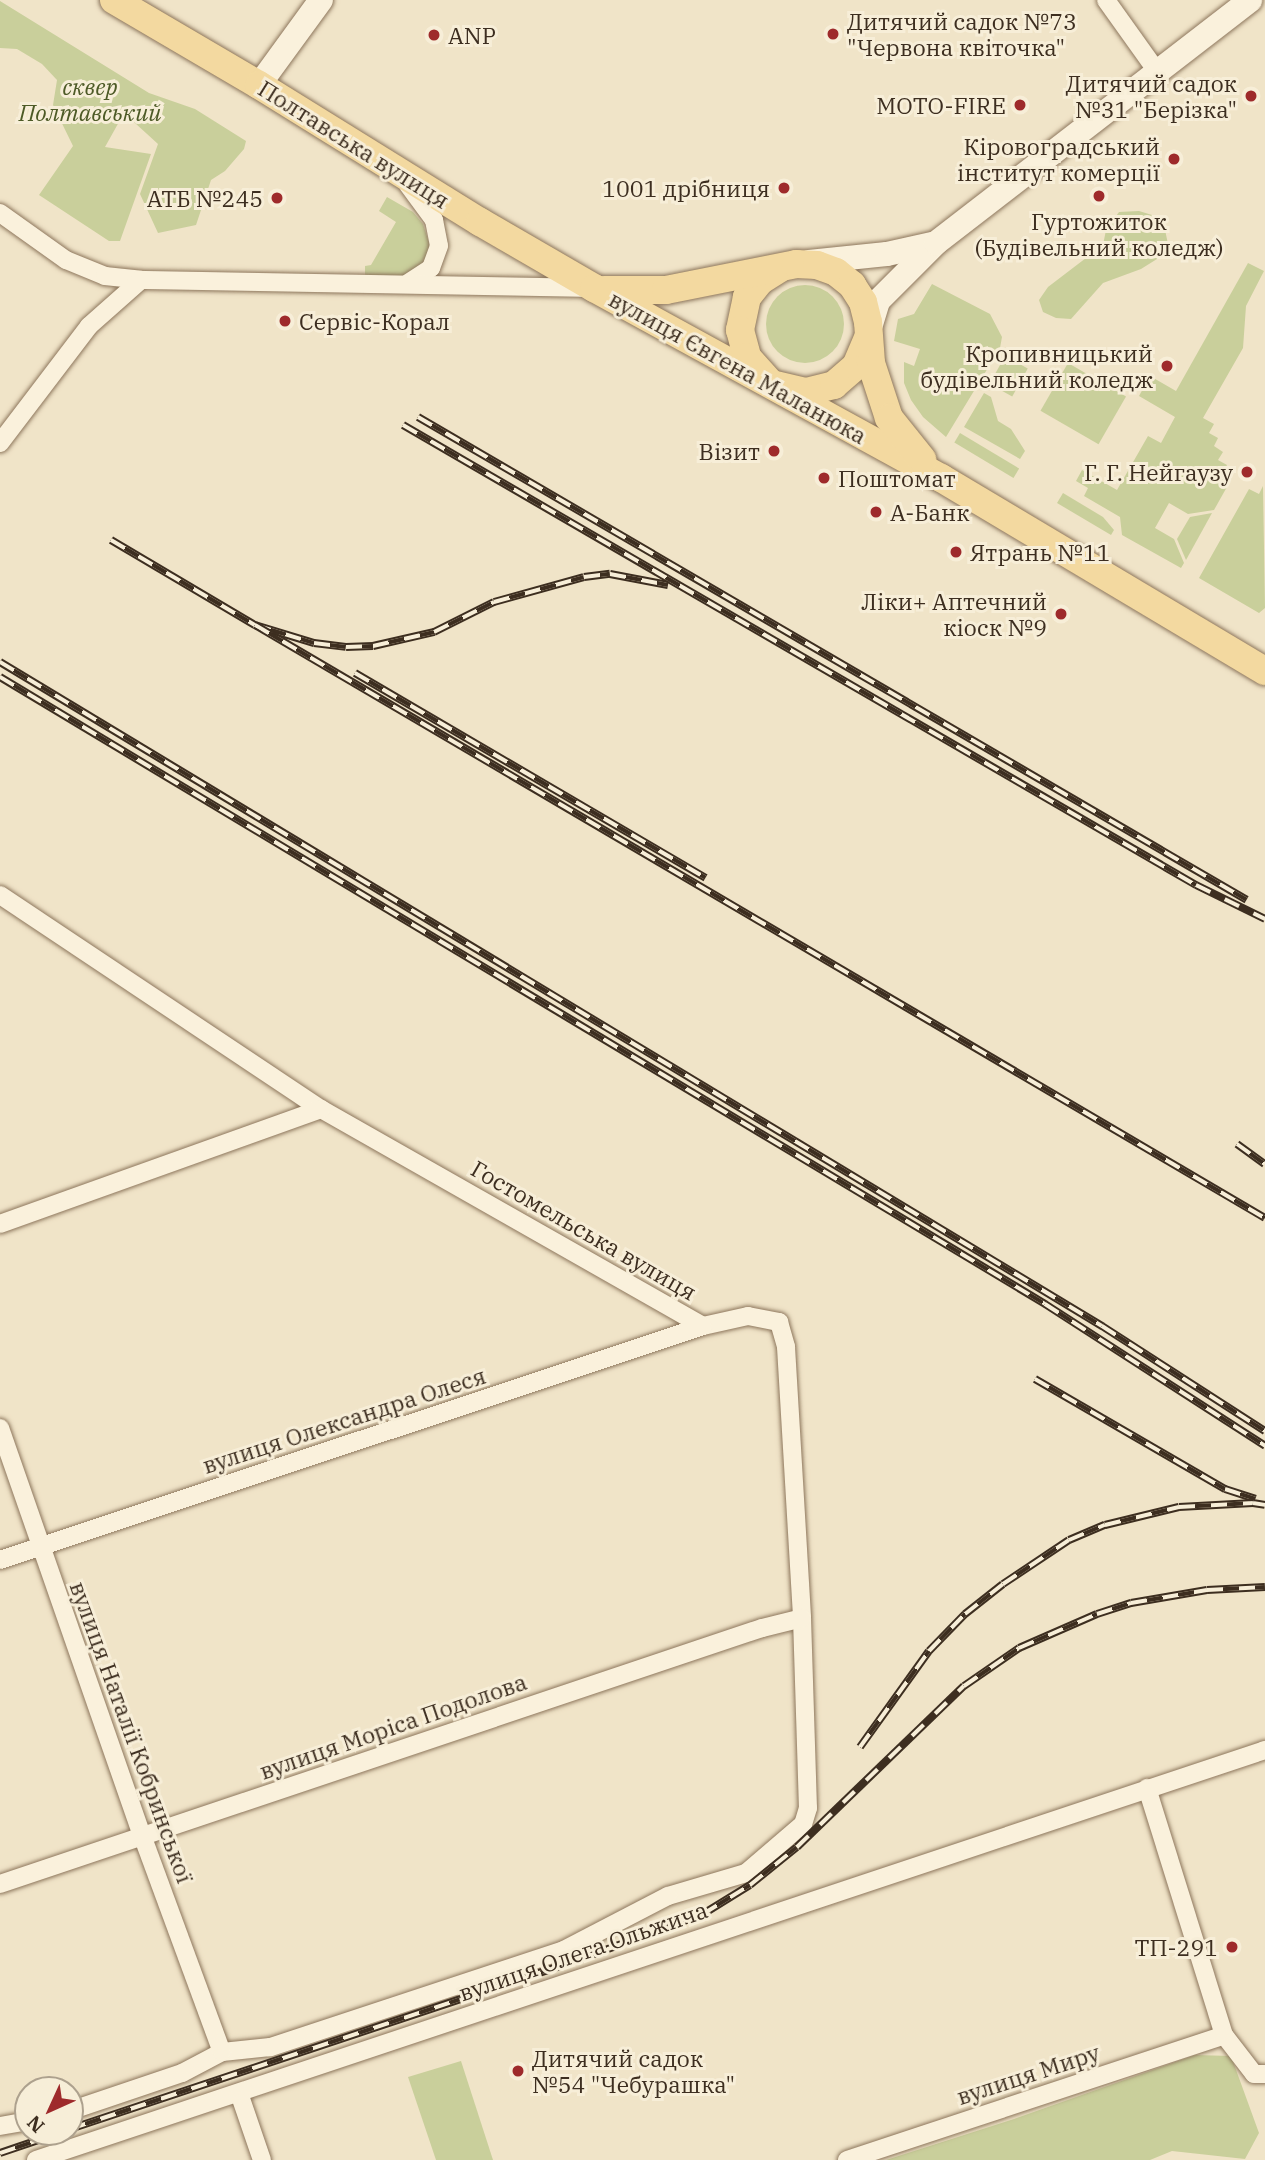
<!DOCTYPE html>
<html>
<head>
<meta charset="utf-8">
<style>
	body { margin:0 }
	#map { position:relative; width:1265px; height:2160px; overflow:hidden; background:#f0e4c8; font-family:"IBM Plex Serif",serif }
	div>[style] { position:absolute }
	.green>* { inset:0; background:#c9cf9b; transform-origin:0 0 }
	.round { border-radius:50% }
	.roads { filter:drop-shadow(0 0 2px #8d765c) drop-shadow(0 0 2px #8d765c) }
	.street>* { height:18px; margin:-9px; padding:0 9px; transform-origin:9px; border-radius:9px; background:#faf1dc }
	.secondary>* { height:24px; margin:-12px; padding:0 12px; transform-origin:12px; border-radius:12px; background:#faf1dc }
	.primary>* { height:28px; margin:-14px; padding:0 14px; transform-origin:14px; border-radius:14px; background:#f3d9a0 }
	.rail>* { height:8px; margin-top:-4px; transform-origin:0; background:repeating-linear-gradient(90deg,#f7eed8 0 16px,#3d2e20 0 32px); box-sizing:border-box; border-block:2px solid #3d2e20 }
	.dots>* { width:19px; height:19px; translate:-50% -50%; box-sizing:border-box; border:4px solid #f7eed8; border-radius:50% }
	span { translate:-50% -50%; white-space:nowrap; text-align:center; line-height:1.15; -webkit-text-stroke:6px #f7eed8; paint-order:stroke }
	.poi-label { font-size:23px; color:#3d2e20 }
	.left { translate:0 -50%; text-align:left }
	.right { translate:-100% -50%; text-align:right }
	.park-label { font-size:23px; color:#4d5a26; font-style:italic }
	.street-label { font-size:23px; color:#3d2e20 }
	.north { position:absolute; left:14px; top:2076px; width:70px; height:70px; box-sizing:border-box; background:#f7eed8; border:2px solid #ada18e; border-radius:50%; rotate:225deg; font-size:19px; font-weight:700; line-height:28px; text-align:center; color:#3d2e20 }
	.north::after { content:''; display:block; margin:auto; width:24px; height:32px; background:#9e2a2b; clip-path:polygon(50% 0,100% 100%,50% 72%,0 100%) }
</style>
</head>
<body>
<div id="map">
	<div class="green">
		<i style="clip-path:polygon(0 1px,149px 93px,195px 109px,246px 141px,244px 149px,225px 171px,211px 180px,196px 225px,158px 233px,140px 194px,158px 144px,124px 113px,105px 147px,151px 154px,120px 241px,109px 241px,39px 195px,73px 146px,53px 105px,57px 80px,42px 64px,17px 49px,0 48px)"></i>
		<i style="clip-path:polygon(387px 197px,413px 212px,423px 224px,432px 252px,428px 262px,407px 276px,365px 276px,365px 266px,371px 265px,396px 222px,379px 211px)"></i>
		<i style="clip-path:polygon(1139px 211px,1152px 215px,1164px 225px,1168px 244px,1157px 259px,1141px 269px,1103px 283px,1071px 319px,1056px 318px,1043px 312px,1039px 300px,1048px 287px,1103px 245px,1106px 230px,1119px 212px)"></i>
		<i style="clip-path:polygon(1248px 263px,1264px 271px,1246px 306px,1243px 348px,1203px 418px,1214px 424px,1209px 433px,1218px 438px,1214px 446px,1223px 452px,1218px 460px,1227px 465px,1223px 473px,1232px 478px,1214px 510px,1188px 514px,1169px 503px,1155px 528px,1174px 539px,1184px 563px,1181px 568px,1122px 535px,1120px 517px,1084px 496px,1088px 488px,1076px 481px,1082px 470px,1117px 490px,1148px 436px,1161px 443px,1175px 417px,1139px 396px,1150px 376px,1176px 391px)"></i>
		<i style="clip-path:polygon(932px 284px,990px 314px,1002px 337px,1000px 348px,946px 437px,923px 417px,911px 400px,904px 383px,904px 362px,914px 366px,920px 349px,894px 341px,898px 319px,914px 314px)"></i>
		<i class="round" style="left:766px;top:285px;width:78px;height:78px"></i>
		<i style="left:1005px;top:356px;width:26px;height:32px;rotate:29deg"></i>
		<i style="left:1068px;top:363px;width:67px;height:55px;rotate:30deg"></i>
		<i style="clip-path:polygon(984px 393px,991px 397px,998px 421px,1011px 429px,1025px 451px,1020px 459px,964px 427px)"></i>
		<i style="left:960px;top:433px;width:69px;height:11px;rotate:31deg"></i>
		<i style="clip-path:polygon(1263px 486px,1265px 608px,1259px 613px,1199px 578px,1249px 489px,1259px 494px)"></i>
		<i style="clip-path:polygon(1063px 493px,1103px 517px,1114px 530px,1111px 535px,1057px 503px)"></i>
		<i style="clip-path:polygon(1212px 513px,1186px 560px,1177px 539px,1190px 517px)"></i>
		<i style="clip-path:polygon(1195px 2055px,1231px 2056px,1259px 2133px,1245px 2159px,1172px 2151px,1150px 2160px,886px 2160px,1014px 2119px)"></i>
		<i style="clip-path:polygon(461px 2061px,493px 2160px,436px 2160px,408px 2077px)"></i>
	</div>
	<div class="roads">
		<div class="street">
			<i style="left:1106px;top:0;width:90px;rotate:54.5deg"></i>
			<i style="left:408px;top:185px;width:44px;rotate:53.4deg"></i>
			<i style="left:434px;top:220px;width:26px;rotate:79deg"></i>
			<i style="left:439px;top:246px;width:23px;rotate:110deg"></i>
			<i style="left:431px;top:268px;width:27px;rotate:147deg"></i>
			<i style="left:0;top:213px;width:81px;rotate:35.5deg"></i>
			<i style="left:66px;top:260px;width:42px;rotate:22.3deg"></i>
			<i style="left:105px;top:276px;width:36px;rotate:6deg"></i>
			<i style="left:141px;top:280px;width:446px;rotate:1deg"></i>
			<i style="left:0;top:443px;width:147px;rotate:-52.7deg"></i>
			<i style="left:89px;top:326px;width:69px;rotate:-41.5deg"></i>
			<i style="left:0;top:895px;width:386px;rotate:33.7deg"></i>
			<i style="left:321px;top:1109px;width:439px;rotate:29.6deg"></i>
			<i style="left:703px;top:1326px;width:46px;rotate:-12.5deg"></i>
			<i style="left:748px;top:1316px;width:32px;rotate:11deg"></i>
			<i style="left:779px;top:1322px;width:26px;rotate:74deg"></i>
			<i style="left:786px;top:1347px;width:271px;rotate:86.6deg"></i>
			<i style="left:802px;top:1618px;width:190px;rotate:88.2deg"></i>
			<i style="left:808px;top:1808px;width:17px;rotate:107deg"></i>
			<i style="left:803px;top:1824px;width:75px;rotate:139.3deg"></i>
			<i style="left:746px;top:1873px;width:81px;rotate:163.6deg"></i>
			<i style="left:668px;top:1896px;width:117px;rotate:152.6deg"></i>
			<i style="left:564px;top:1950px;width:310px;rotate:161.7deg"></i>
			<i style="left:270px;top:2047px;width:48px;rotate:174.1deg"></i>
			<i style="left:222px;top:2052px;width:45px;rotate:152.3deg"></i>
			<i style="left:182px;top:2073px;width:118px;rotate:161.3deg"></i>
			<i style="left:0;top:1224px;width:341px;rotate:-19.7deg"></i>
			<i style="left:0;top:1428px;width:431px;rotate:70.8deg"></i>
			<i style="left:142px;top:1835px;width:231px;rotate:69.8deg"></i>
			<i style="left:0;top:1560px;width:741px;rotate:-18.41deg"></i>
			<i style="left:1147px;top:1788px;width:259px;rotate:72.7deg"></i>
			<i style="left:1224px;top:2035px;width:49px;rotate:52.4deg"></i>
			<i style="left:1254px;top:2074px;width:11px"></i>
			<i style="left:0;top:1884px;width:804px;rotate:-18.57deg"></i>
			<i style="left:762px;top:1628px;width:41px;rotate:-14deg"></i>
			<i style="left:239px;top:2093px;width:71px;rotate:71.1deg"></i>
			<i style="left:0;top:2126px;width:28px;rotate:-10deg"></i>
			<i style="left:36px;top:2160px;width:1296px;rotate:-18.45deg"></i>
			<i style="left:847px;top:2160px;width:397px;rotate:-18.3deg"></i>
		</div>
		<div class="secondary">
			<i style="left:259px;top:85px;width:105px;rotate:-53.9deg"></i>
			<i style="left:809px;top:262px;width:78px;rotate:-5.9deg"></i>
			<i style="left:887px;top:254px;width:46px;rotate:-12.5deg"></i>
			<i style="left:869px;top:331px;width:31px;rotate:-73deg"></i>
			<i style="left:878px;top:301px;width:82px;rotate:-45deg"></i>
			<i style="left:936px;top:243px;width:397px;rotate:-37.7deg"></i>
		</div>
		<div class="primary">
			<i style="left:114px;top:0;width:168px;rotate:30.4deg"></i>
			<i style="left:259px;top:85px;width:260px;rotate:31.8deg"></i>
			<i style="left:480px;top:222px;width:132px;rotate:30.1deg"></i>
			<i style="left:594px;top:288px;width:396px;rotate:28.7deg"></i>
			<i style="left:941px;top:478px;width:377px;rotate:30.8deg"></i>
			<i style="left:779px;top:269px;width:22px;rotate:148deg"></i>
			<i style="left:760px;top:281px;width:21px;rotate:129deg"></i>
			<i style="left:747px;top:297px;width:34px;rotate:102deg"></i>
			<i style="left:740px;top:330px;width:28px;rotate:75deg"></i>
			<i style="left:747px;top:357px;width:36px;rotate:48deg"></i>
			<i style="left:771px;top:384px;width:36px;rotate:13deg"></i>
			<i style="left:806px;top:392px;width:29px;rotate:-14deg"></i>
			<i style="left:834px;top:385px;width:29px;rotate:-41deg"></i>
			<i style="left:856px;top:366px;width:30px;rotate:-67deg"></i>
			<i style="left:604px;top:290px;width:62px"></i>
			<i style="left:666px;top:290px;width:133px;rotate:-11.3deg"></i>
			<i style="left:796px;top:264px;width:21px;rotate:3deg"></i>
			<i style="left:817px;top:265px;width:20px;rotate:20deg"></i>
			<i style="left:836px;top:272px;width:21px;rotate:39deg"></i>
			<i style="left:852px;top:285px;width:20px;rotate:57deg"></i>
			<i style="left:863px;top:302px;width:21px;rotate:76deg"></i>
			<i style="left:868px;top:322px;width:41px;rotate:85.8deg"></i>
			<i style="left:871px;top:363px;width:58px;rotate:71.9deg"></i>
			<i style="left:889px;top:418px;width:53px;rotate:51.2deg"></i>
		</div>
	</div>
	<div class="rail">
		<i style="left:418px;top:417px;width:959px;rotate:30.23deg"></i>
		<i style="left:403px;top:425px;width:917px;rotate:30.12deg"></i>
		<i style="left:1196px;top:885px;width:77px;rotate:26.2deg"></i>
		<i style="left:111px;top:540px;width:167px;rotate:30.6deg"></i>
		<i style="left:255px;top:625px;width:62px;rotate:17deg"></i>
		<i style="left:314px;top:643px;width:32px;rotate:7deg"></i>
		<i style="left:346px;top:647px;width:27px;rotate:-2deg"></i>
		<i style="left:373px;top:646px;width:63px;rotate:-12.9deg"></i>
		<i style="left:434px;top:632px;width:67px;rotate:-26.6deg"></i>
		<i style="left:494px;top:602px;width:93px;rotate:-15.5deg"></i>
		<i style="left:584px;top:577px;width:26px;rotate:-7deg"></i>
		<i style="left:610px;top:574px;width:59px;rotate:10.7deg"></i>
		<i style="left:255px;top:625px;width:1171px;rotate:30.42deg"></i>
		<i style="left:0;top:662px;width:1287px;rotate:31.07deg"></i>
		<i style="left:1102px;top:1326px;width:194px;rotate:32.8deg"></i>
		<i style="left:355px;top:673px;width:406px;rotate:30.3deg"></i>
		<i style="left:0;top:677px;width:1219px;rotate:30.96deg"></i>
		<i style="left:1045px;top:1304px;width:262px;rotate:32.8deg"></i>
		<i style="left:1237px;top:1144px;width:34px;rotate:36deg"></i>
		<i style="left:1035px;top:1379px;width:220px;rotate:30.1deg"></i>
		<i style="left:1225px;top:1489px;width:32px;rotate:18deg"></i>
		<i style="left:860px;top:1747px;width:118px;rotate:-54.3deg"></i>
		<i style="left:929px;top:1651px;width:52px;rotate:-45.8deg"></i>
		<i style="left:965px;top:1614px;width:48px;rotate:-38.3deg"></i>
		<i style="left:1003px;top:1584px;width:79px;rotate:-33.7deg"></i>
		<i style="left:1069px;top:1540px;width:39px;rotate:-23deg"></i>
		<i style="left:1105px;top:1525px;width:76px;rotate:-13.7deg"></i>
		<i style="left:1179px;top:1507px;width:74px;rotate:-3.1deg"></i>
		<i style="left:1253px;top:1503px;width:12px;rotate:9deg"></i>
		<i style="left:70px;top:2129px;width:535px;rotate:-18.4deg"></i>
		<i style="left:578px;top:1960px;width:133px;rotate:-20.2deg"></i>
		<i style="left:703px;top:1914px;width:55px;rotate:-31.7deg"></i>
		<i style="left:750px;top:1885px;width:60px;rotate:-39deg"></i>
		<i style="left:797px;top:1847px;width:232px;rotate:-44deg"></i>
		<i style="left:964px;top:1686px;width:67px;rotate:-34.6deg"></i>
		<i style="left:1019px;top:1648px;width:85px;rotate:-23.6deg"></i>
		<i style="left:1097px;top:1614px;width:36px;rotate:-18deg"></i>
		<i style="left:1131px;top:1603px;width:77px;rotate:-9.7deg"></i>
		<i style="left:1207px;top:1590px;width:58px;rotate:-3deg"></i>
		<i style="left:0;top:2153px;width:65px;rotate:-18.7deg"></i>
	</div>
	<div class="dots">
		<i style="left:833px;top:34px;background:#9e2a2b"></i>
		<i style="left:434px;top:35px;background:#9e2a2b"></i>
		<i style="left:1251px;top:96px;background:#9e2a2b"></i>
		<i style="left:1020px;top:105px;background:#9e2a2b"></i>
		<i style="left:1174px;top:159px;background:#9e2a2b"></i>
		<i style="left:784px;top:188px;background:#9e2a2b"></i>
		<i style="left:1099px;top:196px;background:#9e2a2b"></i>
		<i style="left:277px;top:198px;background:#9e2a2b"></i>
		<i style="left:285px;top:321px;background:#9e2a2b"></i>
		<i style="left:1167px;top:366px;background:#9e2a2b"></i>
		<i style="left:774px;top:451px;background:#9e2a2b"></i>
		<i style="left:1247px;top:472px;background:#9e2a2b"></i>
		<i style="left:824px;top:478px;background:#9e2a2b"></i>
		<i style="left:876px;top:512px;background:#9e2a2b"></i>
		<i style="left:956px;top:552px;background:#9e2a2b"></i>
		<i style="left:1061px;top:614px;background:#9e2a2b"></i>
		<i style="left:1232px;top:1947px;background:#9e2a2b"></i>
		<i style="left:518px;top:2071px;background:#9e2a2b"></i>
	</div>
	<div class="poi-label">
		<span class="left" style="left:847px;top:34px">Дитячий садок №73<br>"Червона квіточка"</span>
		<span class="left" style="left:448px;top:35px">ANP</span>
		<span class="right" style="left:1237px;top:96px">Дитячий садок<br>№31 "Берізка"</span>
		<span class="right" style="left:1006px;top:105px">МОТО-FIRE</span>
		<span class="right" style="left:1160px;top:159px">Кіровоградський<br>інститут комерції</span>
		<span class="right" style="left:770px;top:188px">1001 дрібниця</span>
		<span class="right" style="left:263px;top:198px">АТБ №245</span>
		<span style="left:1099px;top:234px">Гуртожиток<br>(Будівельний коледж)</span>
		<span class="left" style="left:299px;top:321px">Сервіс-Корал</span>
		<span class="right" style="left:1153px;top:366px">Кропивницький<br>будівельний коледж</span>
		<span class="right" style="left:760px;top:451px">Візит</span>
		<span class="right" style="left:1233px;top:472px">Г. Г. Нейгаузу</span>
		<span class="left" style="left:838px;top:478px">Поштомат</span>
		<span class="left" style="left:890px;top:512px">А-Банк</span>
		<span class="left" style="left:970px;top:552px">Ятрань №11</span>
		<span class="right" style="left:1047px;top:614px">Ліки+ Аптечний<br>кіоск №9</span>
		<span class="right" style="left:1218px;top:1947px">ТП-291</span>
		<span class="left" style="left:532px;top:2071px">Дитячий садок<br>№54 "Чебурашка"</span>
	</div>
	<div class="park-label">
		<span style="left:90px;top:99px">сквер<br>Полтавський</span>
	</div>
	<div class="street-label">
		<span style="left:354px;top:144px;rotate:32deg">Полтавська вулиця</span>
		<span style="left:738px;top:367px;rotate:29deg">вулиця Євгена Маланюка</span>
		<span style="left:584px;top:1230px;rotate:30deg">Гостомельська вулиця</span>
		<span style="left:344px;top:1420px;rotate:-18deg">вулиця Олександра Олеся</span>
		<span style="left:393px;top:1726px;rotate:-19deg">вулиця Моріса Подолова</span>
		<span style="left:132px;top:1732px;rotate:70deg">вулиця Наталії Кобринської</span>
		<span style="left:583px;top:1951px;rotate:-19deg">вулиця Олега Ольжича</span>
		<span style="left:1028px;top:2074px;rotate:-18deg">вулиця Миру</span>
	</div>
	<div class="north">N</div>
</div>
</body>
</html>
